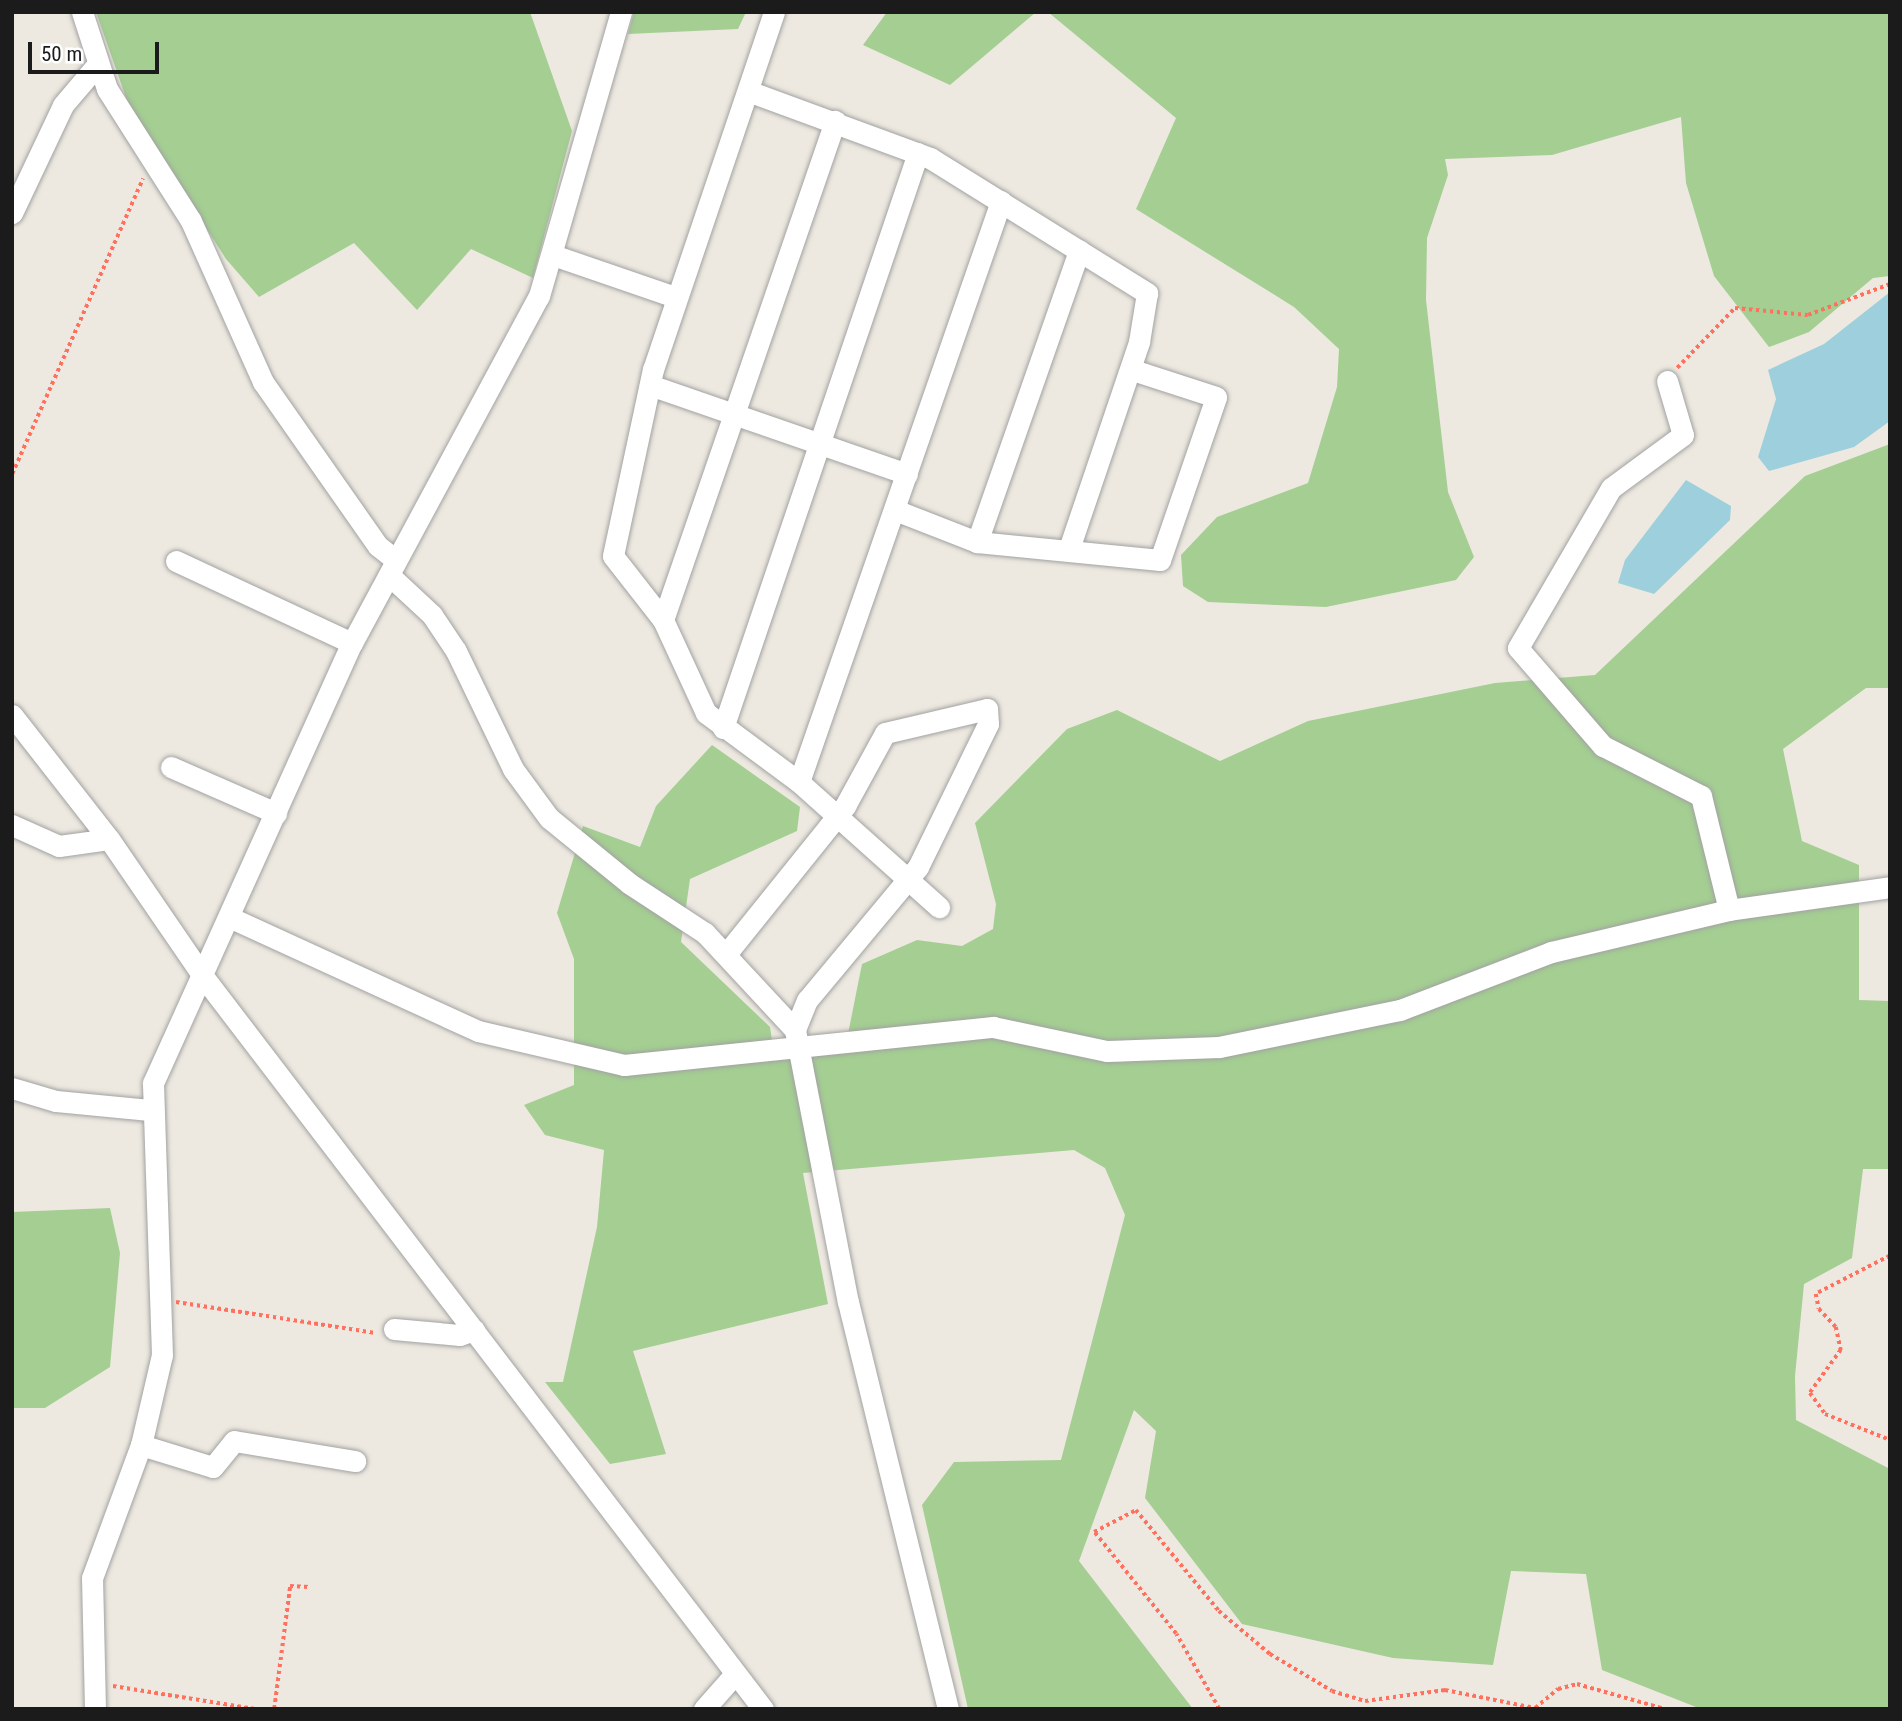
<!DOCTYPE html>
<html>
<head>
<meta charset="utf-8">
<style>
	body { margin:0 }
	#map { position:relative; width:1902px; height:1721px; overflow:hidden; background:#ede9e0; font-family:"Roboto Condensed",sans-serif }
	div>[style] { position:absolute }
	.forest>* { inset:0; background:#a4ce92 }
	.water>* { inset:0; background:#9ecfdd }
	.path>* { height:3.5px; margin-top:-1.75px; transform-origin:0; background:repeating-linear-gradient(90deg,#ff705f 0 3.5px,transparent 0 7px) }
	.roads { filter:drop-shadow(0 0 2px #a2a2a2) drop-shadow(0 0 2px #a2a2a2) }
	.minor>* { height:21px; margin:-10.5px; padding:0 10.5px; transform-origin:10.5px; border-radius:10.5px; background:#fff }
	span { translate:-50% -50%; white-space:nowrap; text-align:center; line-height:1.15; -webkit-text-stroke:5px #fff; paint-order:stroke }
	.frame { position:absolute; inset:0; border:14px solid #1b1b1b; pointer-events:none }
	.scale { position:absolute; left:28px; top:42px; width:131px; height:32px; box-sizing:border-box; border:4px solid #1b1b1b; border-top:0; padding-left:9px; font-size:21px; line-height:24px; white-space:nowrap; color:#1b1b1b; -webkit-text-stroke:5px #fff; paint-order:stroke }
</style>
</head>
<body>
<div id="map">
	<div class="forest">
		<i style="clip-path:polygon(96px 12px,530px 12px,572px 131px,533px 278px,471px 249px,417px 310px,354px 243px,259px 297px,226px 259px,130px 109px)"></i>
		<i style="clip-path:polygon(634px 12px,746px 12px,738px 29px,628px 34px)"></i>
		<i style="clip-path:polygon(887px 12px,1036px 12px,950px 85px,863px 45px)"></i>
		<i style="clip-path:polygon(1048px 12px,1890px 12px,1890px 276px,1873px 278px,1809px 332px,1769px 347px,1714px 276px,1686px 183px,1681px 117px,1552px 155px,1445px 159px,1448px 175px,1427px 238px,1426px 300px,1448px 492px,1474px 557px,1456px 580px,1326px 607px,1208px 602px,1183px 586px,1181px 555px,1217px 517px,1308px 483px,1337px 387px,1339px 349px,1294px 307px,1136px 209px,1176px 118px)"></i>
		<i style="clip-path:polygon(1890px 444px,1890px 688px,1866px 688px,1783px 749px,1802px 841px,1859px 865px,1859px 1000px,1890px 1001px,1890px 1169px,1863px 1169px,1852px 1258px,1804px 1284px,1795px 1376px,1796px 1420px,1890px 1469px,1890px 1709px,1701px 1709px,1602px 1670px,1586px 1574px,1511px 1571px,1493px 1665px,1393px 1658px,1242px 1624px,1145px 1498px,1156px 1431px,1134px 1410px,1079px 1561px,1193px 1709px,968px 1709px,922px 1505px,954px 1462px,1061px 1460px,1125px 1215px,1105px 1168px,1074px 1150px,803px 1173px,828px 1304px,633px 1351px,666px 1454px,610px 1464px,545px 1382px,563px 1382px,597px 1227px,604px 1150px,545px 1135px,524px 1105px,574px 1085px,574px 959px,557px 913px,583px 826px,640px 847px,656px 806px,712px 745px,800px 807px,797px 831px,690px 879px,681px 942px,770px 1027px,775px 1061px,845px 1049px,862px 964px,917px 940px,962px 946px,993px 929px,996px 904px,975px 823px,1067px 729px,1117px 710px,1220px 761px,1308px 721px,1495px 683px,1595px 675px,1805px 476px)"></i>
		<i style="clip-path:polygon(110px 1208px,120px 1253px,110px 1367px,45px 1408px,12px 1408px,12px 1212px)"></i>
	</div>
	<div class="water">
		<i style="clip-path:polygon(1890px 292px,1890px 421px,1854px 447px,1769px 471px,1758px 457px,1776px 399px,1768px 370px,1824px 344px)"></i>
		<i style="clip-path:polygon(1686px 480px,1731px 506px,1730px 520px,1654px 594px,1618px 583px,1625px 560px)"></i>
	</div>
	<div class="path">
		<i style="left:1677px;top:368px;width:83px;rotate:-46deg"></i>
		<i style="left:1735px;top:308px;width:73px;rotate:5.5deg"></i>
		<i style="left:1808px;top:315px;width:88px;rotate:-20.7deg"></i>
		<i style="left:12px;top:474px;width:323px;rotate:-66.1deg"></i>
		<i style="left:1890px;top:1256px;width:83px;rotate:152.8deg"></i>
		<i style="left:1816px;top:1294px;width:15px;rotate:79deg"></i>
		<i style="left:1819px;top:1309px;width:25px;rotate:47deg"></i>
		<i style="left:1836px;top:1327px;width:24px;rotate:78deg"></i>
		<i style="left:1841px;top:1350px;width:53px;rotate:125.8deg"></i>
		<i style="left:1810px;top:1393px;width:26px;rotate:54deg"></i>
		<i style="left:1825px;top:1414px;width:70px;rotate:21.8deg"></i>
		<i style="left:176px;top:1302px;width:202px;rotate:8.8deg"></i>
		<i style="left:113px;top:1686px;width:144px;rotate:9.2deg"></i>
		<i style="left:274px;top:1709px;width:124px;rotate:-82.6deg"></i>
		<i style="left:290px;top:1586px;width:19px;rotate:3deg"></i>
		<i style="left:1219px;top:1709px;width:86px;rotate:-119.8deg"></i>
		<i style="left:1176px;top:1634px;width:131px;rotate:-128.8deg"></i>
		<i style="left:1094px;top:1532px;width:47px;rotate:-27.6deg"></i>
		<i style="left:1136px;top:1510px;width:131px;rotate:50.6deg"></i>
		<i style="left:1219px;top:1611px;width:67px;rotate:40.1deg"></i>
		<i style="left:1270px;top:1654px;width:72px;rotate:30.8deg"></i>
		<i style="left:1332px;top:1691px;width:34px;rotate:17deg"></i>
		<i style="left:1365px;top:1701px;width:81px;rotate:-7.8deg"></i>
		<i style="left:1445px;top:1690px;width:92px;rotate:11.3deg"></i>
		<i style="left:1535px;top:1708px;width:30px;rotate:-40deg"></i>
		<i style="left:1558px;top:1689px;width:20px;rotate:-15deg"></i>
		<i style="left:1577px;top:1684px;width:91px;rotate:15.9deg"></i>
	</div>
	<div class="roads">
		<div class="minor">
			<i style="left:82px;top:12px;width:81px;rotate:72deg"></i>
			<i style="left:107px;top:89px;width:156px;rotate:57.5deg"></i>
			<i style="left:191px;top:221px;width:176px;rotate:65.9deg"></i>
			<i style="left:263px;top:382px;width:200px;rotate:55deg"></i>
			<i style="left:378px;top:546px;width:23px;rotate:38deg"></i>
			<i style="left:774px;top:12px;width:377px;rotate:108.7deg"></i>
			<i style="left:653px;top:369px;width:191px;rotate:102.1deg"></i>
			<i style="left:613px;top:556px;width:81px;rotate:52deg"></i>
			<i style="left:663px;top:620px;width:102px;rotate:65.2deg"></i>
			<i style="left:706px;top:713px;width:116px;rotate:36.6deg"></i>
			<i style="left:799px;top:782px;width:188px;rotate:41.8deg"></i>
			<i style="left:748px;top:91px;width:194px;rotate:20.2deg"></i>
			<i style="left:930px;top:158px;width:256px;rotate:31.9deg"></i>
			<i style="left:1147px;top:293px;width:50px;rotate:99.3deg"></i>
			<i style="left:1139px;top:342px;width:219px;rotate:108.7deg"></i>
			<i style="left:12px;top:213px;width:119px;rotate:-64.7deg"></i>
			<i style="left:63px;top:105px;width:52px;rotate:-49.6deg"></i>
			<i style="left:553px;top:255px;width:129px;rotate:19deg"></i>
			<i style="left:1667px;top:381px;width:56px;rotate:73.5deg"></i>
			<i style="left:1683px;top:435px;width:89px;rotate:143.6deg"></i>
			<i style="left:1611px;top:488px;width:185px;rotate:120.2deg"></i>
			<i style="left:1518px;top:648px;width:130px;rotate:49.1deg"></i>
			<i style="left:1603px;top:746px;width:110px;rotate:27deg"></i>
			<i style="left:1701px;top:796px;width:117px;rotate:76.2deg"></i>
			<i style="left:650px;top:385px;width:272px;rotate:19.1deg"></i>
			<i style="left:895px;top:510px;width:88px;rotate:21.3deg"></i>
			<i style="left:977px;top:542px;width:184px;rotate:5.6deg"></i>
			<i style="left:1160px;top:560px;width:172px;rotate:-71deg"></i>
			<i style="left:1216px;top:397px;width:90px;rotate:-162deg"></i>
			<i style="left:977px;top:542px;width:309px;rotate:-70.7deg"></i>
			<i style="left:176px;top:561px;width:194px;rotate:25deg"></i>
			<i style="left:389px;top:575px;width:59px;rotate:42.9deg"></i>
			<i style="left:432px;top:615px;width:43px;rotate:56.3deg"></i>
			<i style="left:456px;top:651px;width:131px;rotate:64.2deg"></i>
			<i style="left:513px;top:769px;width:61px;rotate:53.7deg"></i>
			<i style="left:549px;top:818px;width:104px;rotate:39.2deg"></i>
			<i style="left:630px;top:884px;width:90px;rotate:33.2deg"></i>
			<i style="left:705px;top:933px;width:132px;rotate:47.1deg"></i>
			<i style="left:663px;top:620px;width:528px;rotate:-70.98deg"></i>
			<i style="left:12px;top:715px;width:157px;rotate:52deg"></i>
			<i style="left:109px;top:839px;width:165px;rotate:55.6deg"></i>
			<i style="left:202px;top:975px;width:924px;rotate:52.61deg"></i>
			<i style="left:723px;top:728px;width:607px;rotate:-71.27deg"></i>
			<i style="left:171px;top:767px;width:115px;rotate:23.7deg"></i>
			<i style="left:799px;top:782px;width:615px;rotate:-70.83deg"></i>
			<i style="left:12px;top:825px;width:51px;rotate:24.1deg"></i>
			<i style="left:59px;top:846px;width:50px;rotate:-8deg"></i>
			<i style="left:229px;top:917px;width:274px;rotate:24.6deg"></i>
			<i style="left:478px;top:1031px;width:150px;rotate:13.1deg"></i>
			<i style="left:624px;top:1065px;width:371px;rotate:-5.9deg"></i>
			<i style="left:993px;top:1027px;width:116px;rotate:11.9deg"></i>
			<i style="left:1107px;top:1051px;width:112px;rotate:-2deg"></i>
			<i style="left:1219px;top:1047px;width:185px;rotate:-11.6deg"></i>
			<i style="left:1400px;top:1010px;width:162px;rotate:-21deg"></i>
			<i style="left:1551px;top:952px;width:183px;rotate:-13.3deg"></i>
			<i style="left:1729px;top:910px;width:163px;rotate:-8.1deg"></i>
			<i style="left:727px;top:953px;width:189px;rotate:-51.2deg"></i>
			<i style="left:845px;top:806px;width:83px;rotate:-61.3deg"></i>
			<i style="left:885px;top:733px;width:105px;rotate:-13.2deg"></i>
			<i style="left:987px;top:709px;width:15px;rotate:86deg"></i>
			<i style="left:988px;top:724px;width:159px;rotate:116.1deg"></i>
			<i style="left:918px;top:867px;width:173px;rotate:129.8deg"></i>
			<i style="left:807px;top:1000px;width:32px;rotate:112deg"></i>
			<i style="left:795px;top:1030px;width:277px;rotate:79deg"></i>
			<i style="left:848px;top:1302px;width:419px;rotate:76.2deg"></i>
			<i style="left:12px;top:1088px;width:46px;rotate:16.5deg"></i>
			<i style="left:56px;top:1101px;width:94px;rotate:5.5deg"></i>
			<i style="left:394px;top:1329px;width:66px;rotate:5.2deg"></i>
			<i style="left:460px;top:1335px;width:15px;rotate:-20deg"></i>
			<i style="left:141px;top:1445px;width:75px;rotate:17deg"></i>
			<i style="left:213px;top:1467px;width:33px;rotate:-51deg"></i>
			<i style="left:234px;top:1441px;width:123px;rotate:9.4deg"></i>
			<i style="left:95px;top:1709px;width:131px;rotate:-91.3deg"></i>
			<i style="left:92px;top:1578px;width:142px;rotate:-69.8deg"></i>
			<i style="left:141px;top:1445px;width:92px;rotate:-76.9deg"></i>
			<i style="left:162px;top:1355px;width:272px;rotate:-91.9deg"></i>
			<i style="left:153px;top:1083px;width:483px;rotate:-65.7deg"></i>
			<i style="left:352px;top:643px;width:394px;rotate:-61.7deg"></i>
			<i style="left:539px;top:296px;width:296px;rotate:-73.9deg"></i>
			<i style="left:704px;top:1709px;width:47px;rotate:-48.5deg"></i>
		</div>
	</div>
	<div class="frame"></div>
	<div class="scale">50 m</div>
</div>
</body>
</html>
